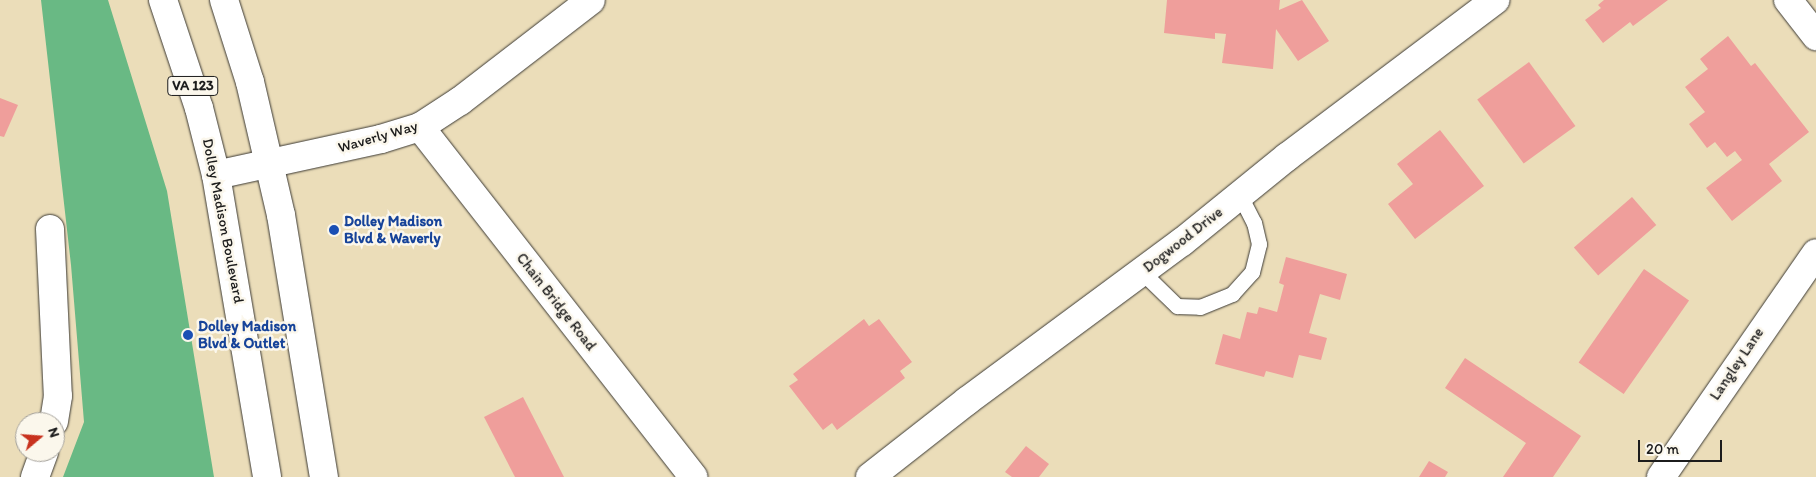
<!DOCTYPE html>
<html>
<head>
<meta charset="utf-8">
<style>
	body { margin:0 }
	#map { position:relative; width:1816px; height:477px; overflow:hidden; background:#ebddb9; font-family:Itim,sans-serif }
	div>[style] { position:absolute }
	.forest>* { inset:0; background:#69b984 }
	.building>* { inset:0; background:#ef9e9b; transform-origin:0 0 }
	.roads { filter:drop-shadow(0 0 1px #3b3934) drop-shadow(0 0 1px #3b3934) }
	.service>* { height:15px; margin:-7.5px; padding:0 7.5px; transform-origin:7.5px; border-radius:7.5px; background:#fff }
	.minor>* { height:28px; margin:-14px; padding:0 14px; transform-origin:14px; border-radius:14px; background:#fff }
	.primary>* { height:28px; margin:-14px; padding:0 14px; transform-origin:14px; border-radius:14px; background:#fff }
	.dots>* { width:14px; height:14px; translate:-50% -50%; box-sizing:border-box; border:2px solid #fbf7ec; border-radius:50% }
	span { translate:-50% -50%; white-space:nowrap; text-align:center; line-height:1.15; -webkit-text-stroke:5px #fbf7ec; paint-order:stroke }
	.shield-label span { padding:1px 4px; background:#fbf7ec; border:1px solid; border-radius:4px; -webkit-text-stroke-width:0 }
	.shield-label { font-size:14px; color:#1c1c1c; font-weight:700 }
	.street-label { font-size:15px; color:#1c1c1c }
	.transit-label { font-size:15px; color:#164399; font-weight:700 }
	.left { translate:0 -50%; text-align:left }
	.north { position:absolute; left:15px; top:412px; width:50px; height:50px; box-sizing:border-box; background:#fbf7ec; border:1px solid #a29f99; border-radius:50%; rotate:72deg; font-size:14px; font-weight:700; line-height:20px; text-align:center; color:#1c1c1c }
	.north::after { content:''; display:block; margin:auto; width:18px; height:22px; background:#c8321e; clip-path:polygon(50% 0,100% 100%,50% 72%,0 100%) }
	.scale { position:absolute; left:1638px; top:440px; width:84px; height:22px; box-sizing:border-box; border:2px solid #1c1c1c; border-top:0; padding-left:6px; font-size:15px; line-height:18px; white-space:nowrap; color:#1c1c1c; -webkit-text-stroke:4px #fbf7ec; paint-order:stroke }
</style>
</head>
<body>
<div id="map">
	<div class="forest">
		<i style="clip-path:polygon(41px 0,108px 0,167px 191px,214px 477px,63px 477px,84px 422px,71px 265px)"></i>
	</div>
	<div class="building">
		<i style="clip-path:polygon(1167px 0,1280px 0,1279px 10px,1302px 0,1329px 41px,1298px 61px,1276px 29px,1273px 69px,1222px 63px,1226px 34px,1215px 33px,1215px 39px,1164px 33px)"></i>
		<i style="clip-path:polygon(1604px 0,1668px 0,1633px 26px,1630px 22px,1603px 43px,1585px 20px,1601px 8px,1598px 5px)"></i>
		<i style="clip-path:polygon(1728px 36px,1751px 66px,1755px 63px,1809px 132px,1769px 164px,1782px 181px,1732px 221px,1706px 188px,1742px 160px,1735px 151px,1727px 157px,1715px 142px,1707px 148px,1689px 124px,1705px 112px,1685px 87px,1708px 69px,1700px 59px)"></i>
		<i style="left:1529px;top:62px;width:79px;height:64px;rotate:54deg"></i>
		<i style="clip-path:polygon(0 98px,18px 105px,4px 137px,0 136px)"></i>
		<i style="clip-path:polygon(1440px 130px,1484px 186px,1415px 239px,1388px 204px,1413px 184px,1397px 164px)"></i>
		<i style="left:1632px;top:197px;width:37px;height:77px;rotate:49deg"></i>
		<i style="clip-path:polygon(1286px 257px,1347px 274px,1340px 300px,1320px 294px,1309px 333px,1327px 338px,1321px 360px,1299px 355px,1293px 378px,1266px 371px,1264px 377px,1215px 364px,1223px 334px,1240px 339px,1247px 312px,1257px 314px,1259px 307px,1277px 312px,1284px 285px,1279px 283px)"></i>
		<i style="left:1644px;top:269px;width:55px;height:114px;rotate:35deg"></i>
		<i style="clip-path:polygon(864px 319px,869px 326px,879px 319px,912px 362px,900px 371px,905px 378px,837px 430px,832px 423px,823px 430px,789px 386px,798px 380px,793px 374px)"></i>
		<i style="clip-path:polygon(1465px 358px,1581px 436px,1553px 477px,1503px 477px,1526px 443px,1445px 388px)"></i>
		<i style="clip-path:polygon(523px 397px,564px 477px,515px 477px,484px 417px)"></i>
		<i style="clip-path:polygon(1026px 446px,1049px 464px,1039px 477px,1012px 477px,1005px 472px)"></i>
		<i style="clip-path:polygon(1429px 461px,1448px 472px,1445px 477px,1419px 477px)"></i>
	</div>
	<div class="roads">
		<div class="service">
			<i style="left:1142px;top:272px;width:49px;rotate:44.2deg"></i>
			<i style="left:1177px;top:306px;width:23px;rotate:2deg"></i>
			<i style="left:1200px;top:307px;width:35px;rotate:-22deg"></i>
			<i style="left:1232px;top:294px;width:30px;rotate:-48deg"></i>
			<i style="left:1252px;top:272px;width:29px;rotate:-76deg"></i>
			<i style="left:1259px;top:244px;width:22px;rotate:-103deg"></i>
			<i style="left:1254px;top:223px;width:31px;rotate:-117deg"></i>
		</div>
		<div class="minor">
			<i style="left:1788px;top:0;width:46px;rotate:52.1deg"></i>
			<i style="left:420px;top:127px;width:444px;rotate:52deg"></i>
			<i style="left:216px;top:175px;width:169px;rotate:-12.3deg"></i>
			<i style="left:381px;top:139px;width:41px;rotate:-17.1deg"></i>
			<i style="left:420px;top:127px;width:48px;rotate:-33deg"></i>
			<i style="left:460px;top:101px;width:165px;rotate:-37.6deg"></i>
			<i style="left:50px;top:229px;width:167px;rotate:87.3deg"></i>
			<i style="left:58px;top:396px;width:26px;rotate:99deg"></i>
			<i style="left:35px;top:477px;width:27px;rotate:-70deg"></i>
			<i style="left:870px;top:477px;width:123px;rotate:-38.1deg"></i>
			<i style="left:967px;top:401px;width:267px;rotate:-36.5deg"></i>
			<i style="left:1182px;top:242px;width:135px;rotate:-39deg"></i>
			<i style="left:1287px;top:157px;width:261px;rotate:-37deg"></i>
			<i style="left:1661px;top:477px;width:272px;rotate:-55.3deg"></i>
		</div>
		<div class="primary">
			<i style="left:163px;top:0;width:114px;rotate:71.6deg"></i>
			<i style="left:199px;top:108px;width:69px;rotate:75.8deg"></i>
			<i style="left:216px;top:175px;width:306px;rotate:80.4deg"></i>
			<i style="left:224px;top:0;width:86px;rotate:72.4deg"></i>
			<i style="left:250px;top:82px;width:137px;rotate:76.9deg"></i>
			<i style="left:281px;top:215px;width:266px;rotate:80.7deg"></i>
		</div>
	</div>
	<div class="dots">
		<i style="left:334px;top:230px;background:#1a4fb4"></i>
		<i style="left:188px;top:335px;background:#1a4fb4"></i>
	</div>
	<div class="shield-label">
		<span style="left:193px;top:86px">VA 123</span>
	</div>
	<div class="street-label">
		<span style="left:378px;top:137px;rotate:-16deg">Waverly Way</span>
		<span style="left:223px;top:221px;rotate:79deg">Dolley Madison Boulevard</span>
		<span style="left:1183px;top:240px;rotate:-38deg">Dogwood Drive</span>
		<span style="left:556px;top:302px;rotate:52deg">Chain Bridge Road</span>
		<span style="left:1737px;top:364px;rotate:-56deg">Langley Lane</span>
	</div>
	<div class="transit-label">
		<span class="left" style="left:344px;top:230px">Dolley Madison<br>Blvd &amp; Waverly</span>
		<span class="left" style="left:198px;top:335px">Dolley Madison<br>Blvd &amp; Outlet</span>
	</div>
	<div class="north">N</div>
	<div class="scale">20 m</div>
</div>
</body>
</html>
